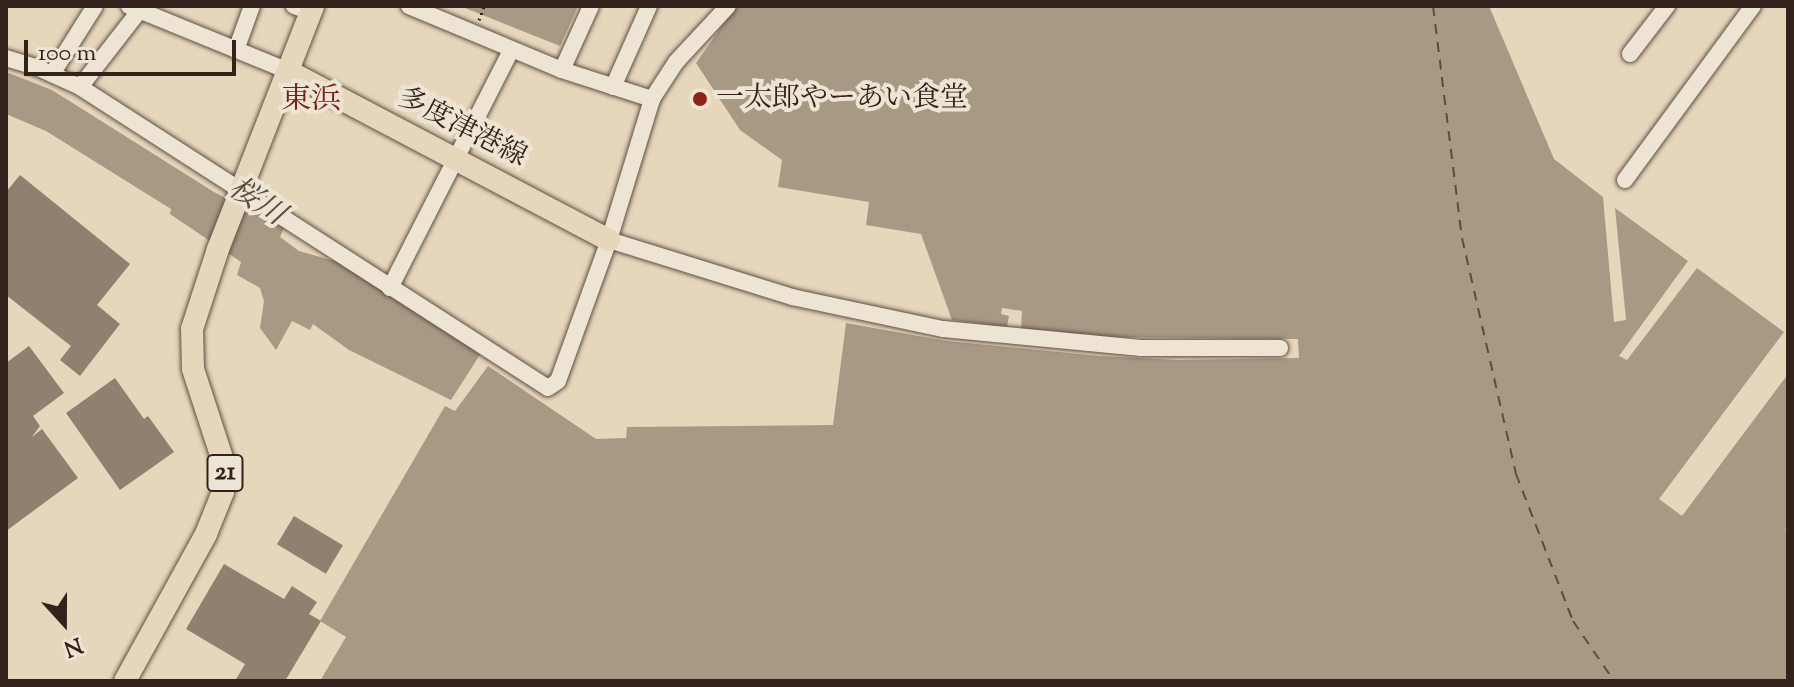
<!DOCTYPE html>
<html>
<head>
<meta charset="utf-8">
<style>
	body { margin:0 }
	#map { position:relative; width:1794px; height:687px; overflow:hidden; background:#e5d6bc; font-family:"Sorts Mill Goudy","Noto Serif JP",serif }
	div>[style] { position:absolute }
	.water>* { inset:0; background:#a89985 }
	.ferry>* { height:2px; margin-top:-1px; transform-origin:0; background:repeating-linear-gradient(90deg,#5b4c40 0 10px,transparent 0 18px) }
	.building>* { inset:0; background:#8f806f; transform-origin:0 0 }
	.path>* { height:3px; margin-top:-1.5px; transform-origin:0; background:repeating-linear-gradient(90deg,#32221b 0 2px,transparent 0 6px) }
	.roads { filter:drop-shadow(0 0 2px #5f4f43) drop-shadow(0 0 2px #5f4f43) }
	.minor>* { height:16px; margin:-8px; padding:0 8px; transform-origin:8px; border-radius:8px; background:#eee4d3 }
	.major>* { height:22px; margin:-11px; padding:0 11px; transform-origin:11px; border-radius:11px; background:#e5d6bc }
	.dots>* { width:22px; height:22px; translate:-50% -50%; box-sizing:border-box; border:4px solid #eee4d3; border-radius:50% }
	span { translate:-50% -50%; white-space:nowrap; text-align:center; line-height:1.15; -webkit-text-stroke:8px #eee4d3; paint-order:stroke }
	.shield-label span { padding:2px 6px; background:#eee4d3; border:2px solid; border-radius:6px; -webkit-text-stroke-width:0 }
	.shield-label { font-size:26px; color:#32221b; font-weight:700 }
	.poi-label { font-size:28px; color:#32221b }
	.left { translate:0 -50%; text-align:left }
	.street-label { font-size:28px; color:#32221b }
	.neighbourhood-label { font-size:30px; color:#7a1f14 }
	.water-label { font-size:30px; color:#5b4c40; font-style:italic }
	.frame { position:absolute; inset:0; border:8px solid #32221b; pointer-events:none }
	.north { position:absolute; left:24px; top:583px; width:80px; height:80px; -webkit-text-stroke:6px #eee4d3; paint-order:stroke; rotate:159deg; font-size:22px; font-weight:700; line-height:32px; text-align:center; color:#32221b }
	.north::after { content:''; display:block; margin:auto; width:28px; height:36px; background:#32221b; clip-path:polygon(50% 0,100% 100%,50% 72%,0 100%) }
	.scale { position:absolute; left:24px; top:40px; width:212px; height:36px; box-sizing:border-box; border:4px solid #32221b; border-top:0; padding-left:10px; font-size:24px; line-height:28px; white-space:nowrap; color:#32221b; -webkit-text-stroke:6px #eee4d3; paint-order:stroke }
</style>
</head>
<body>
<div id="map">
	<div class="water">
		<i style="clip-path:polygon(460px 6px,578px 6px,560px 46px)"></i>
		<i style="clip-path:polygon(736px 6px,1489px 6px,1554px 159px,1603px 197px,1614px 322px,1626px 320px,1615px 208px,1688px 261px,1619px 356px,1627px 360px,1697px 268px,1784px 332px,1659px 499px,1682px 516px,1788px 374px,1788px 525px,1785px 530px,1788px 532px,1788px 681px,320px 681px,346px 637px,320px 621px,445px 406px,455px 411px,488px 366px,596px 439px,626px 438px,627px 427px,833px 425px,846px 323px,946px 341px,1099px 356px,1178px 360px,1299px 358px,1298px 339px,1112px 337px,1021px 328px,1022px 311px,1002px 308px,1001px 314px,1009px 316px,1007px 327px,952px 320px,921px 234px,866px 225px,869px 202px,778px 187px,782px 160px,740px 130px,696px 63px)"></i>
		<i style="clip-path:polygon(6px 72px,52px 90px,214px 192px,284px 228px,280px 237px,299px 251px,338px 262px,481px 353px,451px 400px,349px 350px,313px 324px,310px 330px,292px 321px,276px 350px,260px 328px,264px 301px,260px 288px,237px 275px,241px 262px,170px 214px,171px 209px,46px 131px,6px 114px)"></i>
	</div>
	<div class="ferry">
		<i style="left:1433px;top:6px;width:234px;rotate:82.9deg"></i>
		<i style="left:1462px;top:238px;width:242px;rotate:77.1deg"></i>
		<i style="left:1516px;top:474px;width:158px;rotate:68.8deg"></i>
		<i style="left:1573px;top:621px;width:73px;rotate:55.7deg"></i>
	</div>
	<div class="building">
		<i style="clip-path:polygon(20px 175px,130px 264px,97px 305px,120px 324px,80px 376px,60px 360px,71px 346px,6px 295px,6px 192px)"></i>
		<i style="clip-path:polygon(29px 346px,64px 393px,33px 416px,40px 426px,32px 437px,42px 429px,78px 478px,6px 531px,6px 363px)"></i>
		<i style="clip-path:polygon(115px 378px,144px 419px,148px 416px,174px 452px,120px 490px,66px 413px)"></i>
		<i style="left:294px;top:516px;width:57px;height:33px;rotate:31deg"></i>
		<i style="clip-path:polygon(224px 564px,284px 599px,292px 586px,317px 602px,309px 614px,321px 621px,285px 681px,235px 681px,245px 664px,186px 629px)"></i>
	</div>
	<div class="path">
		<i style="left:479px;top:20px;width:15px;rotate:-70deg"></i>
	</div>
	<div class="roads">
		<div class="minor">
			<i style="left:129px;top:6px;width:172px;rotate:22.2deg"></i>
			<i style="left:294px;top:6px;width:18px;rotate:19deg"></i>
			<i style="left:409px;top:6px;width:166px;rotate:22.7deg"></i>
			<i style="left:562px;top:70px;width:95px;rotate:17.9deg"></i>
			<i style="left:236px;top:50px;width:47px;rotate:-70deg"></i>
			<i style="left:1630px;top:54px;width:61px;rotate:-52.4deg"></i>
			<i style="left:6px;top:58px;width:31px;rotate:17deg"></i>
			<i style="left:36px;top:67px;width:48px;rotate:24.4deg"></i>
			<i style="left:80px;top:87px;width:556px;rotate:32.75deg"></i>
			<i style="left:548px;top:388px;width:12px;rotate:-35deg"></i>
			<i style="left:558px;top:381px;width:150px;rotate:-70.1deg"></i>
			<i style="left:609px;top:240px;width:192px;rotate:17.3deg"></i>
			<i style="left:792px;top:297px;width:154px;rotate:12deg"></i>
			<i style="left:943px;top:329px;width:199px;rotate:5.5deg"></i>
			<i style="left:1141px;top:348px;width:139px"></i>
			<i style="left:562px;top:70px;width:70px;rotate:-65.6deg"></i>
			<i style="left:52px;top:74px;width:80px;rotate:-57.7deg"></i>
			<i style="left:80px;top:87px;width:98px;rotate:-52.1deg"></i>
			<i style="left:613px;top:87px;width:89px;rotate:-66deg"></i>
			<i style="left:1625px;top:180px;width:216px;rotate:-53.7deg"></i>
			<i style="left:609px;top:240px;width:147px;rotate:-73deg"></i>
			<i style="left:652px;top:99px;width:44px;rotate:-57deg"></i>
			<i style="left:676px;top:62px;width:76px;rotate:-47.1deg"></i>
			<i style="left:390px;top:288px;width:268px;rotate:-63deg"></i>
		</div>
		<div class="major">
			<i style="left:288px;top:71px;width:363px;rotate:27.8deg"></i>
			<i style="left:125px;top:681px;width:168px;rotate:-61.1deg"></i>
			<i style="left:206px;top:534px;width:45px;rotate:-68deg"></i>
			<i style="left:223px;top:492px;width:25px;rotate:-85deg"></i>
			<i style="left:225px;top:467px;width:103px;rotate:-108.1deg"></i>
			<i style="left:193px;top:369px;width:40px;rotate:-91.4deg"></i>
			<i style="left:192px;top:329px;width:84px;rotate:-72deg"></i>
			<i style="left:218px;top:249px;width:261px;rotate:-68.6deg"></i>
		</div>
	</div>
	<div class="dots">
		<i style="left:700px;top:99px;background:#8f2418"></i>
	</div>
	<div class="shield-label">
		<span style="left:225px;top:473px">21</span>
	</div>
	<div class="poi-label">
		<span class="left" style="left:716px;top:99px">一太郎やーあい食堂</span>
	</div>
	<div class="street-label">
		<span style="left:462px;top:128px;rotate:27deg">多度津港線</span>
	</div>
	<div class="neighbourhood-label">
		<span style="left:311px;top:101px">東浜</span>
	</div>
	<div class="water-label">
		<span style="left:256px;top:203px;rotate:33deg">桜川</span>
	</div>
	<div class="frame"></div>
	<div class="north">N</div>
	<div class="scale">100 m</div>
</div>
</body>
</html>
